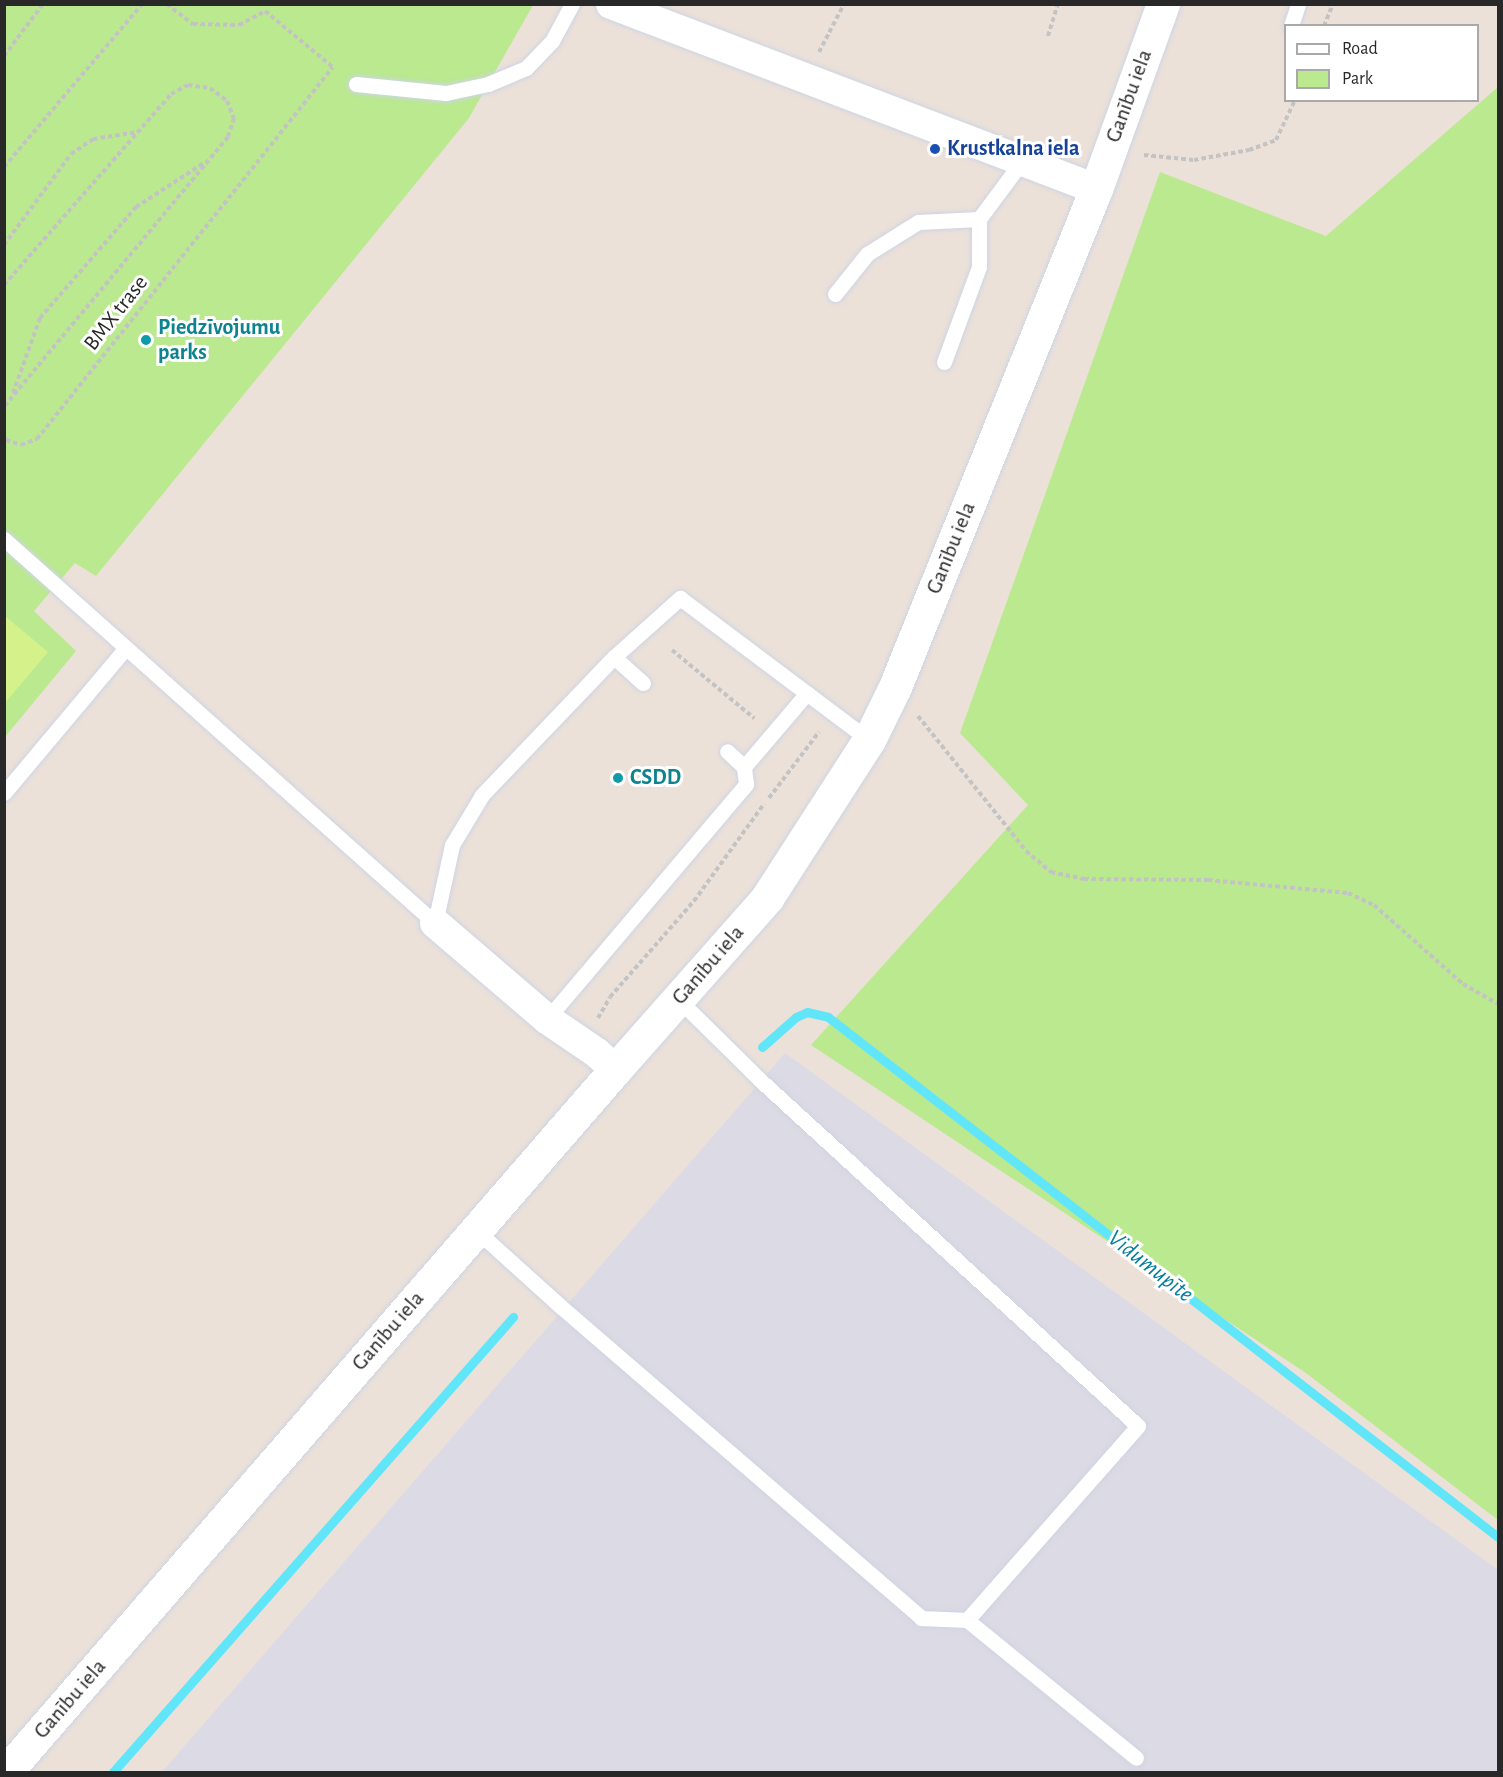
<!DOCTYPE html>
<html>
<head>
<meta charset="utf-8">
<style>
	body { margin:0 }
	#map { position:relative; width:1503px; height:1777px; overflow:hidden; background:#ece1d9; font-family:"Alegreya Sans",sans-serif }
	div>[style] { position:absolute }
	.industrial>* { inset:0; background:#dcdae4 }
	.green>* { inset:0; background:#bae98f }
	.pitch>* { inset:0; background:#d4f18a }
	.stream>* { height:9px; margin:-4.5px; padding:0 4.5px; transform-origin:4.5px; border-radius:4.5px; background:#61e6f9 }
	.path>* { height:4px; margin-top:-2px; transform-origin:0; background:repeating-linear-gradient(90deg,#c3c3c3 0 4.5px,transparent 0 7.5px) }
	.roads { filter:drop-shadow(0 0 2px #ced5e3) drop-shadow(0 0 2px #ced5e3) }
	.service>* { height:15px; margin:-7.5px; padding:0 7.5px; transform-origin:7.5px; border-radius:7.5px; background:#fff }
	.minor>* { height:30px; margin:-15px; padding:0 15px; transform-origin:15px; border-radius:15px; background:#fff }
	.tertiary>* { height:33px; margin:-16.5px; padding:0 16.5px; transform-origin:16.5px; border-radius:16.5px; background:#fff }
	.dots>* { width:16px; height:16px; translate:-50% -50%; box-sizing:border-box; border:3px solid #fff; border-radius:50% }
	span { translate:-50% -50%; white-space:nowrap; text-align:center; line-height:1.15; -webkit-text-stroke:6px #fff; paint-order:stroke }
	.street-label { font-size:22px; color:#282828 }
	.transit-label { font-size:22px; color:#164399; font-weight:700 }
	.left { translate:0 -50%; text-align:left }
	.culture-label { font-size:22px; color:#0d838f; font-weight:700 }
	.water-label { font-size:24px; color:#027d9d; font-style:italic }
	.frame { position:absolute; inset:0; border:6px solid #282828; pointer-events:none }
	.legend { position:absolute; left:1284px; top:24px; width:195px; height:78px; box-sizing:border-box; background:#fff; border:2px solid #a9a9a9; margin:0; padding:8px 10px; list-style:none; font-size:18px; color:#282828 }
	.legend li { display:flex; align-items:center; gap:12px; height:30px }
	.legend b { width:30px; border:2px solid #a9a9a9 }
</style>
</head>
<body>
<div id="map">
	<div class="industrial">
		<i style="clip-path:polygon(785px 1053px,1498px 1570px,1498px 1772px,162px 1772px)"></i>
	</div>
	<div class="green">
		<i style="clip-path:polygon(5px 5px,533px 5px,469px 118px,96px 576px,75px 563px,34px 611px,76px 651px,5px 737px)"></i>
		<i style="clip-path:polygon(1498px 87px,1498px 86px,1498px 1520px,1306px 1373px,811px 1045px,1028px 805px,960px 733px,1160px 172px,1326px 236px)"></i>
	</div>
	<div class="pitch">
		<i style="clip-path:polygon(5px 616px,48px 652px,5px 703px)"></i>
	</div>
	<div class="stream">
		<i style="left:762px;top:1047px;width:45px;rotate:-41.4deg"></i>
		<i style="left:796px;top:1017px;width:12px;rotate:-24deg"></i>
		<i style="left:807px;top:1012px;width:22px;rotate:13deg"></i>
		<i style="left:828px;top:1017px;width:848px;rotate:37.82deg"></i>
		<i style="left:113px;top:1772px;width:606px;rotate:-48.68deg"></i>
	</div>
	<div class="path">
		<i style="left:167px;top:4px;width:33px;rotate:38deg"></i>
		<i style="left:193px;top:24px;width:46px;rotate:1.2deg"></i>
		<i style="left:239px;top:25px;width:30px;rotate:-28deg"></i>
		<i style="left:265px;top:11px;width:89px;rotate:39.6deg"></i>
		<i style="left:1324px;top:26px;width:24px;rotate:-68deg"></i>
		<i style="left:1048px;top:36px;width:34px;rotate:-73deg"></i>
		<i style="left:819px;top:52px;width:54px;rotate:-62.5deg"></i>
		<i style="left:4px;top:56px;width:65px;rotate:-53.1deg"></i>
		<i style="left:1144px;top:155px;width:50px;rotate:5.7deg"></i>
		<i style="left:1194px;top:160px;width:56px;rotate:-10.3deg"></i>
		<i style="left:1249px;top:150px;width:29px;rotate:-20deg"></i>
		<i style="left:1276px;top:140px;width:44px;rotate:-64.6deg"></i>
		<i style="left:4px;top:167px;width:214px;rotate:-49.7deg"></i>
		<i style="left:4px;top:245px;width:113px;rotate:-53.6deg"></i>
		<i style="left:71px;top:154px;width:27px;rotate:-34deg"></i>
		<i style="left:93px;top:139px;width:45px;rotate:-9deg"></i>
		<i style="left:4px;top:285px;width:254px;rotate:-48.8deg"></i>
		<i style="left:171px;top:94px;width:19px;rotate:-28deg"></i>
		<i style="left:188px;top:85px;width:22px;rotate:8deg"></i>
		<i style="left:210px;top:88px;width:21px;rotate:37deg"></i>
		<i style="left:227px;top:101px;width:18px;rotate:68deg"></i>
		<i style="left:234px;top:118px;width:20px;rotate:108deg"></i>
		<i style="left:228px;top:137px;width:351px;rotate:129.7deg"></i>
		<i style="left:13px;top:393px;width:80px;rotate:-70.2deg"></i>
		<i style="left:40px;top:318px;width:147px;rotate:-49.1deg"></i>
		<i style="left:136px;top:207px;width:81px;rotate:-32.9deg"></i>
		<i style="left:4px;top:437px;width:4px;rotate:56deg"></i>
		<i style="left:6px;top:440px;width:16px;rotate:18deg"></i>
		<i style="left:21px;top:445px;width:17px;rotate:-21deg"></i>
		<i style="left:37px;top:439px;width:475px;rotate:-51.5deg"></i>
		<i style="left:672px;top:650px;width:107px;rotate:39.7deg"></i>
		<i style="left:918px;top:716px;width:173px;rotate:51.3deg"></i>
		<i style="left:1026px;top:851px;width:33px;rotate:40deg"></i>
		<i style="left:1051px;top:872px;width:34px;rotate:12deg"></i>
		<i style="left:1084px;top:879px;width:124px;rotate:0.5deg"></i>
		<i style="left:1208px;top:880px;width:141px;rotate:5.3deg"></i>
		<i style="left:1348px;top:893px;width:29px;rotate:25deg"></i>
		<i style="left:1374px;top:905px;width:119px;rotate:41.6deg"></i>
		<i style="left:1463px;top:984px;width:40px;rotate:29.7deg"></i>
		<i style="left:769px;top:798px;width:83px;rotate:-52.9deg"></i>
		<i style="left:598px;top:1018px;width:24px;rotate:-60deg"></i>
		<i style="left:610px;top:997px;width:128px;rotate:-48.8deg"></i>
		<i style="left:694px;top:901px;width:120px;rotate:-54.2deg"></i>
	</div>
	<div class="roads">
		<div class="service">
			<i style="left:1291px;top:26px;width:23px;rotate:-72deg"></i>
			<i style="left:356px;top:84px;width:90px;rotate:5.7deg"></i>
			<i style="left:446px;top:93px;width:43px;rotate:-12.1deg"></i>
			<i style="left:488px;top:84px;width:41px;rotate:-22.8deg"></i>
			<i style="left:526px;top:68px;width:37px;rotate:-46deg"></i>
			<i style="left:552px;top:41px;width:42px;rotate:-61.6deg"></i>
			<i style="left:835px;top:294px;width:51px;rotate:-51.3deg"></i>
			<i style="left:867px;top:254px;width:60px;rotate:-32.1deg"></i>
			<i style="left:918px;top:222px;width:61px;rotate:-2.8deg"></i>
			<i style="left:944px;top:362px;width:101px;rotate:-69.8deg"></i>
			<i style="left:979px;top:267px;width:48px;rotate:-90deg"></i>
			<i style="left:979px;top:219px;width:72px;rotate:-53.4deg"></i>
			<i style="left:4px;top:539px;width:577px;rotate:41.7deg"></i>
			<i style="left:435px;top:923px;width:80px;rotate:-77.7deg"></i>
			<i style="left:452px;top:845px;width:58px;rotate:-59deg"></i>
			<i style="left:482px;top:795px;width:191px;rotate:-46.3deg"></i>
			<i style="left:614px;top:657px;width:89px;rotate:-41.8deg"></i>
			<i style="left:680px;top:598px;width:236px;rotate:36.9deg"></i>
			<i style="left:614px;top:657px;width:39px;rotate:42deg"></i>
			<i style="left:744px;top:767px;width:97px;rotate:-49.6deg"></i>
			<i style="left:4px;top:793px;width:188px;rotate:-50deg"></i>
			<i style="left:678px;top:999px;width:115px;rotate:44.6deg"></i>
			<i style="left:760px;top:1080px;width:512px;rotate:42.47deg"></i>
			<i style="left:1138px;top:1426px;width:259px;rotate:131.4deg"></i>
			<i style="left:967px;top:1620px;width:218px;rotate:39.2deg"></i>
			<i style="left:547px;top:1019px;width:308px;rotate:-49.7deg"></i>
			<i style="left:746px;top:784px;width:17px;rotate:-97deg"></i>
			<i style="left:744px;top:767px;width:23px;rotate:-137deg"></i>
			<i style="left:476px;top:1230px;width:112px;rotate:42.1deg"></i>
			<i style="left:559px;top:1305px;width:479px;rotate:40.8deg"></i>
			<i style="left:921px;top:1618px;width:46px;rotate:2.5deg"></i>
		</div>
		<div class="minor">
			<i style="left:611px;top:4px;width:519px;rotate:20.88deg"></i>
			<i style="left:435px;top:923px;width:148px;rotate:40.6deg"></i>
			<i style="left:547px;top:1019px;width:60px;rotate:34.2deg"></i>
			<i style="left:597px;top:1053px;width:25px;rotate:43deg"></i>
		</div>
		<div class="tertiary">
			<i style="left:6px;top:1772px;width:929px;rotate:-49.06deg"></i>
			<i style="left:615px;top:1070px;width:230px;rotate:-48.5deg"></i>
			<i style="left:767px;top:898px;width:188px;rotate:-57.2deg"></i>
			<i style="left:869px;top:740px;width:59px;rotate:-63.9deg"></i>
			<i style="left:895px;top:687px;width:537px;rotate:-68.02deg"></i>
			<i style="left:1096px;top:189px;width:197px;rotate:-70.1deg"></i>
		</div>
	</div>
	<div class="dots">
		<i style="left:935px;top:149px;background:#1a4fb4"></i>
		<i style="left:146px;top:340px;background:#0f9aa8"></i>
		<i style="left:618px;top:778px;background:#0f9aa8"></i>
	</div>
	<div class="street-label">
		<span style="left:1129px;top:96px;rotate:-70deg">Ganību iela</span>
		<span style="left:116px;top:313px;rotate:-52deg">BMX trase</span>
		<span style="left:951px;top:548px;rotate:-68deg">Ganību iela</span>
		<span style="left:708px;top:965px;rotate:-49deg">Ganību iela</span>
		<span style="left:388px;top:1331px;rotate:-49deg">Ganību iela</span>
		<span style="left:70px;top:1699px;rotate:-49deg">Ganību iela</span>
	</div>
	<div class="transit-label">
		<span class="left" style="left:947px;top:149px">Krustkalna iela</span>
	</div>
	<div class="culture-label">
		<span class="left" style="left:158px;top:340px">Piedzīvojumu<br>parks</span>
		<span class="left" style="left:630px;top:778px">CSDD</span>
	</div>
	<div class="water-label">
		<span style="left:1150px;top:1267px;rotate:38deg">Vidumupīte</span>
	</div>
	<div class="frame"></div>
	<ul class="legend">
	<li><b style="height:8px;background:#fff"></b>Road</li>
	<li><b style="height:16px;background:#bae98f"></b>Park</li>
	</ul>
</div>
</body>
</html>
